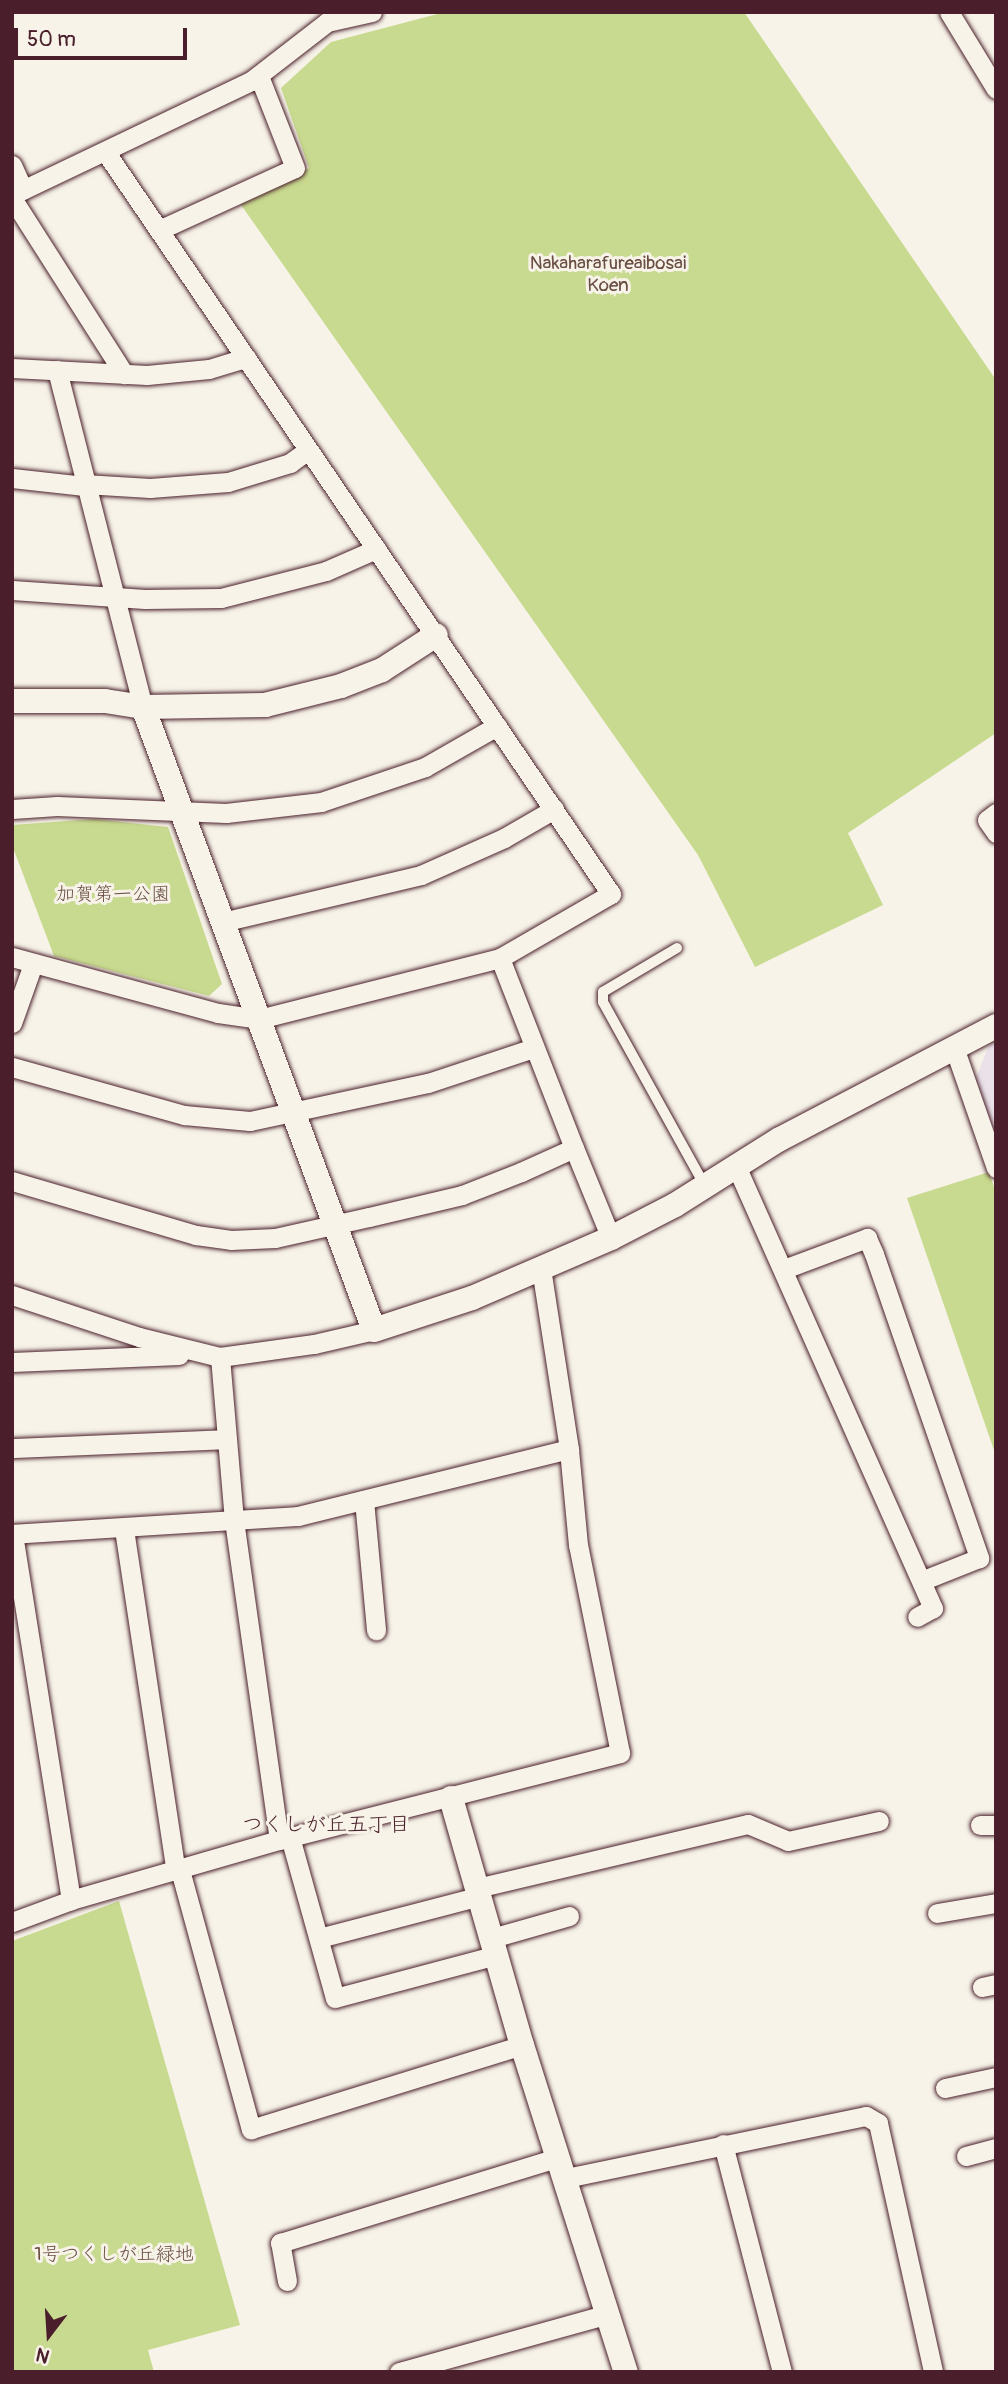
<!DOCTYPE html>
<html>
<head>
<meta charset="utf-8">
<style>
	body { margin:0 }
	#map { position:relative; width:1008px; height:2384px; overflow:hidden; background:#f7f3e8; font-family:Pangolin,"Klee One",sans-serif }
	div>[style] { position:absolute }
	.built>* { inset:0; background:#ebe2e9 }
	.green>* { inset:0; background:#c8da8f }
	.roads { filter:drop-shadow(0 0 2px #4a1f2b) drop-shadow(0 0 2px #4a1f2b) }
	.service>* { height:10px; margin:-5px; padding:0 5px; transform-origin:5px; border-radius:5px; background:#f7f3e8 }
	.minor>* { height:19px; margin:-9.5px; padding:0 9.5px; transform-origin:9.5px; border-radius:9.5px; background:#f7f3e8 }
	.tertiary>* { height:24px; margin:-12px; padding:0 12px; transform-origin:12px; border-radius:12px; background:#f7f3e8 }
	span { translate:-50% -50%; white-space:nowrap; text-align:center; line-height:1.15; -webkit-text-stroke:6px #f7f3e8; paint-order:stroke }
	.park-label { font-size:19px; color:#6a4e44 }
	.neighbourhood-label { font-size:21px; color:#4a1f2b }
	.frame { position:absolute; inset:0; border:14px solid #4a1f2b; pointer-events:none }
	.north { position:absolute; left:14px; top:2300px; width:70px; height:70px; -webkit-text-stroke:5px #f7f3e8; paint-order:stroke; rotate:197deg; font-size:19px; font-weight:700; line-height:28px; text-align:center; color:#4a1f2b }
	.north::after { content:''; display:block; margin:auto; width:24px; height:32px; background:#4a1f2b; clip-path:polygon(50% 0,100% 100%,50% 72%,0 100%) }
	.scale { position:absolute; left:14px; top:28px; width:173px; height:32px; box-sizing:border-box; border:4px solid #4a1f2b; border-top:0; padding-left:9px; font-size:21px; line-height:24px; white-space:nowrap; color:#4a1f2b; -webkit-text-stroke:5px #f7f3e8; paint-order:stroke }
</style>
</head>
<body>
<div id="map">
	<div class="built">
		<i style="clip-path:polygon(996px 1041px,996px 1143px,975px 1080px,989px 1045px)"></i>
	</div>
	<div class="green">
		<i style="clip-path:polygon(445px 12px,744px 12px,996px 380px,996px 733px,848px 833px,883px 905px,755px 967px,698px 855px,239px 202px,309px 168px,281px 88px,331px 42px)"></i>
		<i style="clip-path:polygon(94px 819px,168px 827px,222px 984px,209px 996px,54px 956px,12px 845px,12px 825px)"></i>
		<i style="clip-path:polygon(989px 1172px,996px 1193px,996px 1456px,907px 1198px)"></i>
		<i style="clip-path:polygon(119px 1901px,240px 2325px,148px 2350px,154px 2372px,12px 2372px,12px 1941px)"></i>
	</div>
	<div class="roads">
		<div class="service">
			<i style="left:677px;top:948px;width:86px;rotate:149.3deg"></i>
			<i style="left:603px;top:992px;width:10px;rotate:90deg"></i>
			<i style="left:603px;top:1002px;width:210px;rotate:61deg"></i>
		</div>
		<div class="minor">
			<i style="left:949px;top:12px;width:90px;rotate:58.6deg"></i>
			<i style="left:12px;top:165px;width:27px;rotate:66deg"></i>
			<i style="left:12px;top:195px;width:265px;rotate:-25.5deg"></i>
			<i style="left:251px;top:81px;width:96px;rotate:-37.8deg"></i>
			<i style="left:327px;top:22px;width:46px;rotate:-12.5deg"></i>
			<i style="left:12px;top:198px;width:209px;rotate:57.5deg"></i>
			<i style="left:159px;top:230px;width:149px;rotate:-24.5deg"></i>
			<i style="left:295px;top:168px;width:99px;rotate:-111.4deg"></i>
			<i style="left:12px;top:368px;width:135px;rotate:3deg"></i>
			<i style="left:147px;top:375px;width:62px;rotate:-5.5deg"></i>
			<i style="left:209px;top:369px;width:39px;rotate:-17deg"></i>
			<i style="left:57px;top:370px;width:348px;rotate:75.7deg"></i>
			<i style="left:12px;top:478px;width:73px;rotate:6.3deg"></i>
			<i style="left:84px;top:484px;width:66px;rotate:3.5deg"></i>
			<i style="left:150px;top:488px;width:78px;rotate:-4.4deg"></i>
			<i style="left:228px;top:482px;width:65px;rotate:-17deg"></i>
			<i style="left:290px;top:463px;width:22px;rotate:-36deg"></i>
			<i style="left:12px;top:590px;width:133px;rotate:3.9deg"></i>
			<i style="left:145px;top:599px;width:76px;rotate:-0.8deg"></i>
			<i style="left:221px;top:598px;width:108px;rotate:-14.4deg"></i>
			<i style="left:326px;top:571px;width:55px;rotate:-23.7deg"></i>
			<i style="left:12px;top:809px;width:45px;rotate:-3.8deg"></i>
			<i style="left:57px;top:806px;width:169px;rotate:2.4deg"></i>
			<i style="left:226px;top:813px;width:96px;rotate:-6.6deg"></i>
			<i style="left:321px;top:802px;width:110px;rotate:-18.6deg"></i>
			<i style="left:425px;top:767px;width:83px;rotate:-29.7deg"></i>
			<i style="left:996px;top:813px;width:11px;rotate:142deg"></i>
			<i style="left:987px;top:820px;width:16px;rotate:55deg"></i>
			<i style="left:222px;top:922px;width:204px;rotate:-13.3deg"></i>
			<i style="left:421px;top:875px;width:91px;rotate:-24deg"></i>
			<i style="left:504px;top:838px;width:58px;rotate:-30.1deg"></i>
			<i style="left:12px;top:957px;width:213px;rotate:15.2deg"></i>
			<i style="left:218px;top:1013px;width:41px;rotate:8.3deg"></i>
			<i style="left:259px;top:1019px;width:249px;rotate:-14.2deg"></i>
			<i style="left:500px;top:958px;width:128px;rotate:-30deg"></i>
			<i style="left:611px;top:894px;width:895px;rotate:-124.26deg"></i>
			<i style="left:12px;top:1023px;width:63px;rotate:-70.4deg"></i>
			<i style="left:955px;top:1050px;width:125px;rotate:70.8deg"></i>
			<i style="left:12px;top:1067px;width:179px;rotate:15.6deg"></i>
			<i style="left:184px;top:1115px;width:66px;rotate:5.2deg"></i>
			<i style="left:250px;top:1121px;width:182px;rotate:-12.1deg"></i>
			<i style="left:428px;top:1083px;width:112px;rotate:-18.3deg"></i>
			<i style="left:574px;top:1148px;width:97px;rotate:67.7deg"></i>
			<i style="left:737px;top:1168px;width:482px;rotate:66deg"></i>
			<i style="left:933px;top:1608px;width:18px;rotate:151deg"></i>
			<i style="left:12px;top:1181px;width:192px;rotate:16.4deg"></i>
			<i style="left:196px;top:1235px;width:35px;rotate:8deg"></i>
			<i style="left:231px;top:1240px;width:44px;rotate:-2.6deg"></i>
			<i style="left:275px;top:1238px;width:96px;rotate:-12.6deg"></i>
			<i style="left:369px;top:1217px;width:96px;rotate:-13.3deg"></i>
			<i style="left:462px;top:1195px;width:63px;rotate:-21.3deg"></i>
			<i style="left:521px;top:1172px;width:58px;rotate:-24.4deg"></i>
			<i style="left:574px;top:1148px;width:204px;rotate:-111.3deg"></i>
			<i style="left:784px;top:1269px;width:89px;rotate:-20.5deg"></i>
			<i style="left:867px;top:1238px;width:17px;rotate:66deg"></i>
			<i style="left:874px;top:1254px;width:322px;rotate:70.9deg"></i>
			<i style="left:979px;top:1558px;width:62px;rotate:158.4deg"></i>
			<i style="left:12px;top:1295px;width:134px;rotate:18.3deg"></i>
			<i style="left:139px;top:1337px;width:83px;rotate:13.9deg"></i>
			<i style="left:220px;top:1357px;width:95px;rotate:-7.9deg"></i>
			<i style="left:314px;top:1344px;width:62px;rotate:-13.1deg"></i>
			<i style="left:220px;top:1357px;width:164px;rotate:85.1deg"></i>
			<i style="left:234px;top:1520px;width:323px;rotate:82deg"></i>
			<i style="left:12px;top:1362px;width:167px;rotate:-2.4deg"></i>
			<i style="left:12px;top:1448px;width:214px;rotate:-2.4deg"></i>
			<i style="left:364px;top:1500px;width:131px;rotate:84.7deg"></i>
			<i style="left:124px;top:1529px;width:346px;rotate:81.4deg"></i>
			<i style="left:12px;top:1534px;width:287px;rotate:-3.6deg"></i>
			<i style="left:298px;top:1516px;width:279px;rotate:-13.9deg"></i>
			<i style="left:13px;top:1534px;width:371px;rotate:81deg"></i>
			<i style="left:980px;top:1825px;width:16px"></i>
			<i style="left:290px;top:1837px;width:167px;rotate:74.4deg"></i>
			<i style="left:335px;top:1998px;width:168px;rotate:-14.9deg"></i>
			<i style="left:180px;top:1870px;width:269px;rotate:74.7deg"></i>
			<i style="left:251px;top:2129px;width:284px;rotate:-17.2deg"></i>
			<i style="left:477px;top:1888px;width:278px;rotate:-13.3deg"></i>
			<i style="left:748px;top:1824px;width:43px;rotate:23deg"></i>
			<i style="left:788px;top:1841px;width:93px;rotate:-12.4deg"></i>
			<i style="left:937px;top:1913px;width:60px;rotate:-9.6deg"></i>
			<i style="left:12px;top:1922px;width:63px;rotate:-20.4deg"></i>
			<i style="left:71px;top:1900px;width:216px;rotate:-16.1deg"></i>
			<i style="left:279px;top:1840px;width:352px;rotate:-14.3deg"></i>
			<i style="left:620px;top:1753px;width:212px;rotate:-101.4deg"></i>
			<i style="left:578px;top:1545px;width:96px;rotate:-95.4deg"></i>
			<i style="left:569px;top:1449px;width:182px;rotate:-98.8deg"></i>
			<i style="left:319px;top:1938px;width:166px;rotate:-14.6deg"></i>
			<i style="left:492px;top:1938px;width:80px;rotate:-15.9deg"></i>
			<i style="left:982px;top:1987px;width:14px;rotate:-12deg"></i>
			<i style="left:945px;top:2088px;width:52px;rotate:-12.2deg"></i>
			<i style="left:723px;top:2144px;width:236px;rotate:75.5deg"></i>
			<i style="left:966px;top:2156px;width:31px;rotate:-15deg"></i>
			<i style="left:566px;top:2178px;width:306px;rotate:-11.7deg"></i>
			<i style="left:866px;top:2116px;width:14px;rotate:30deg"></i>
			<i style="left:878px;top:2123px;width:255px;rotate:77.5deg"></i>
			<i style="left:287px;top:2281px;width:39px;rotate:-100deg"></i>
			<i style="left:280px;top:2243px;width:290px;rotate:-17.1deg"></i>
			<i style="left:399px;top:2372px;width:217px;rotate:-15.5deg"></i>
		</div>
		<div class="tertiary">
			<i style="left:12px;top:701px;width:93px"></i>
			<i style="left:105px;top:701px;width:38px;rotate:9deg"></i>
			<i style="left:143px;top:707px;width:122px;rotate:-0.9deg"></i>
			<i style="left:265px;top:705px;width:78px;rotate:-14deg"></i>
			<i style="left:341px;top:686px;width:44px;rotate:-21.3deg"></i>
			<i style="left:382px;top:670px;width:64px;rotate:-32.9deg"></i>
			<i style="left:143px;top:707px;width:664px;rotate:69.66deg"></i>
			<i style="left:374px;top:1330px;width:103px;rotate:-18.1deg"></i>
			<i style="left:472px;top:1298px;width:151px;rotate:-23.3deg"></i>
			<i style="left:611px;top:1238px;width:72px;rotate:-27.3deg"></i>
			<i style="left:675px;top:1205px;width:124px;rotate:-32.2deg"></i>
			<i style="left:780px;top:1139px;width:244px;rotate:-27.6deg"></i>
			<i style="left:451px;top:1798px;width:257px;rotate:74deg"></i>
			<i style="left:522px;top:2045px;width:343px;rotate:72.4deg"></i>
		</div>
	</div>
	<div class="park-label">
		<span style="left:608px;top:275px">Nakaharafureaibosai<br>Koen</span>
		<span style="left:113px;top:895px">加賀第一公園</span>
		<span style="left:114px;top:2255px">1号つくしが丘緑地</span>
	</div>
	<div class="neighbourhood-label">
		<span style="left:326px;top:1825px">つくしが丘五丁目</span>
	</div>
	<div class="frame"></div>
	<div class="north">N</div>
	<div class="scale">50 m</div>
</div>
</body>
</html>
